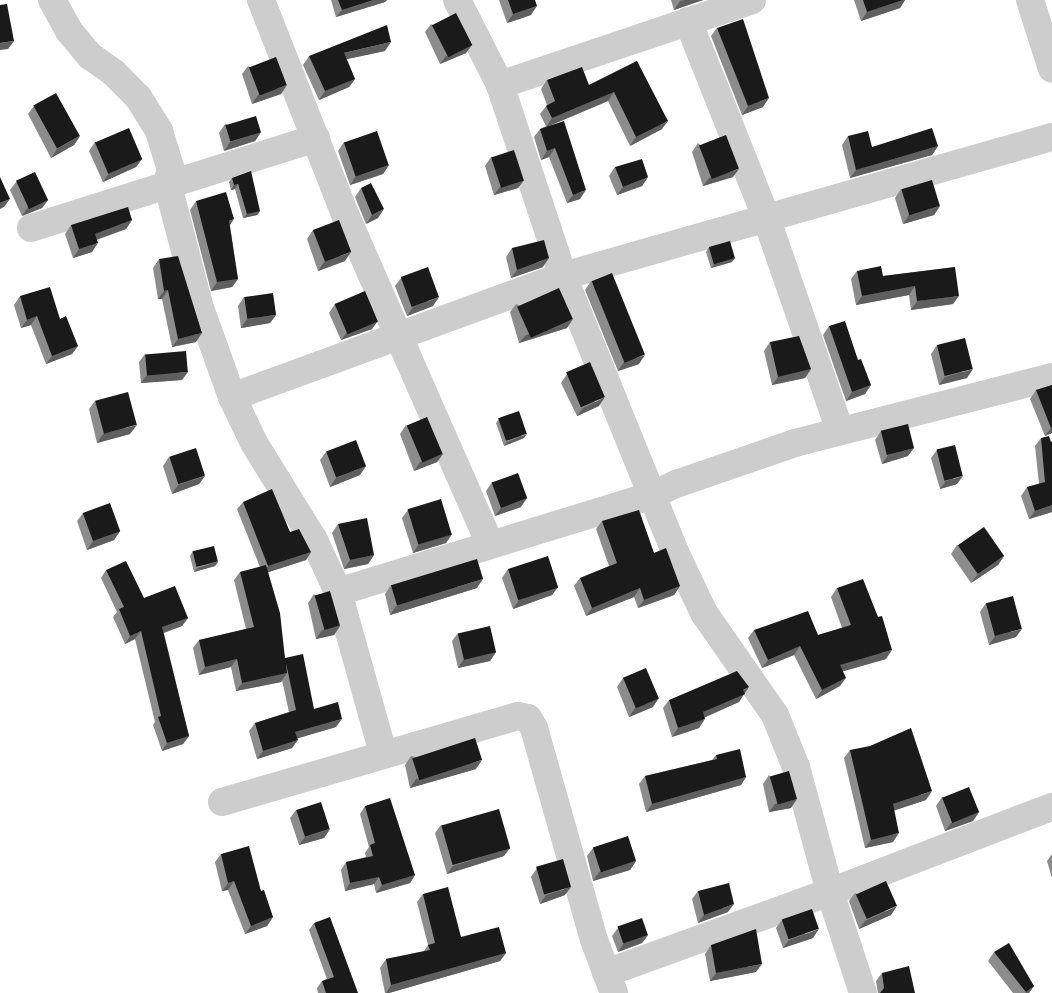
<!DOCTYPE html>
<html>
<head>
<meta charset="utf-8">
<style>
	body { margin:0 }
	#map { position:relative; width:1052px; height:993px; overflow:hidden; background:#fff; font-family:"Titillium Web",sans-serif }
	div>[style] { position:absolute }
	.minor>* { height:28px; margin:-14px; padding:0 14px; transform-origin:14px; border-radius:14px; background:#cdcdcd }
	.wall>* { inset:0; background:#8c8c8c }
	.shaded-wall>* { inset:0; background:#5f5f5f }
	.building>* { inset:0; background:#1a1a1a; transform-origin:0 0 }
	span { translate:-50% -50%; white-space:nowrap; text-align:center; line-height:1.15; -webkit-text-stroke:5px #fff; paint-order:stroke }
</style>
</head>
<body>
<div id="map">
	<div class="minor">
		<i style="left:52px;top:0;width:35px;rotate:61deg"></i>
		<i style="left:69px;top:31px;width:33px;rotate:50deg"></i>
		<i style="left:90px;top:56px;width:29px;rotate:35deg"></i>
		<i style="left:114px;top:73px;width:34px;rotate:45deg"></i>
		<i style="left:138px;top:97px;width:40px;rotate:58deg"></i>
		<i style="left:159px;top:131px;width:41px;rotate:72.9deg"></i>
		<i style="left:171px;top:170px;width:13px;rotate:108deg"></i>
		<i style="left:167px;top:182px;width:127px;rotate:75.4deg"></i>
		<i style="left:199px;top:305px;width:98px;rotate:70.3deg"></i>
		<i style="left:232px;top:397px;width:51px;rotate:64.4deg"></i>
		<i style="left:254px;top:443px;width:114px;rotate:58.3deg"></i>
		<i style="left:314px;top:540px;width:57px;rotate:65.2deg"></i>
		<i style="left:338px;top:592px;width:167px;rotate:74.4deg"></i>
		<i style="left:261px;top:0;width:230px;rotate:68.6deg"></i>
		<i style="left:345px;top:214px;width:360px;rotate:66.3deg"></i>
		<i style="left:457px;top:0;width:95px;rotate:63.2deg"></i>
		<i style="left:500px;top:85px;width:201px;rotate:71.7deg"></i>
		<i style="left:563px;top:276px;width:296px;rotate:67.9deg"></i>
		<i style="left:674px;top:550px;width:70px;rotate:64.5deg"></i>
		<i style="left:704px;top:613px;width:124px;rotate:55.2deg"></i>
		<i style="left:775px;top:715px;width:56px;rotate:68deg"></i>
		<i style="left:796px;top:767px;width:130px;rotate:74.8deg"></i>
		<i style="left:830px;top:892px;width:106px;rotate:71.9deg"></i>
		<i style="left:1030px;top:0;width:72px;rotate:72.3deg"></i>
		<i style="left:688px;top:21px;width:214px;rotate:68.3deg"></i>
		<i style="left:767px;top:220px;width:223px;rotate:70.9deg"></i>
		<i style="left:500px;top:85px;width:266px;rotate:-18.6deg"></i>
		<i style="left:31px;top:228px;width:299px;rotate:-17.5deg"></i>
		<i style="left:232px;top:397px;width:352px;rotate:-20.1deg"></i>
		<i style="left:563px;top:276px;width:508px;rotate:-15.87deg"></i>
		<i style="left:338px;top:592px;width:327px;rotate:-17.1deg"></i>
		<i style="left:651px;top:496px;width:28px;rotate:-26deg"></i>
		<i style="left:676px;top:484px;width:126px;rotate:-19deg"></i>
		<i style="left:795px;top:443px;width:265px;rotate:-14.4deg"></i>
		<i style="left:222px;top:802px;width:308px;rotate:-16.2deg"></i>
		<i style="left:518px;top:716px;width:10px;rotate:11deg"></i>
		<i style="left:528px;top:718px;width:12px;rotate:59deg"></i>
		<i style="left:534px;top:728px;width:220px;rotate:74.2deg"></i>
		<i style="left:594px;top:940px;width:57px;rotate:69.3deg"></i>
		<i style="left:606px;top:973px;width:238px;rotate:-19.9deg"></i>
		<i style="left:830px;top:892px;width:238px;rotate:-21deg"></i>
	</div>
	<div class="wall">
		<i style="clip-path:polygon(331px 0,387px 0,385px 2px,336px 17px)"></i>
		<i style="clip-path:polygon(499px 0,535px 0,531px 15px,507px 23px)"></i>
		<i style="clip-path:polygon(671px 0,703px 0,674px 10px)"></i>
		<i style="clip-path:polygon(854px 0,905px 0,900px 8px,861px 21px)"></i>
		<i style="clip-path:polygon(431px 24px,472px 45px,466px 53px,440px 64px,425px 32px)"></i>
		<i style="clip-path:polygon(717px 28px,763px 107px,742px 115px,711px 36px)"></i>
		<i style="clip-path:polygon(385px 51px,347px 59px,355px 79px,349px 87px,319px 100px,303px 65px,309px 56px)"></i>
		<i style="clip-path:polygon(637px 61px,662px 129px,630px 146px,608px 101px,552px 125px,580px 199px,567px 203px,549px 157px,541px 160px,534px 137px,540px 129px,546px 126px,540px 114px,547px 105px,541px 89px,547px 80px,589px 85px)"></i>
		<i style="clip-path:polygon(248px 66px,281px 94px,252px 104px,242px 74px)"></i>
		<i style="clip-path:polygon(34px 106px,80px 136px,74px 145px,51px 158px,28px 114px)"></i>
		<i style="clip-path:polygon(225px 124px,261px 132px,255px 141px,224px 151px,219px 133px)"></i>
		<i style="clip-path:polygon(848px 136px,872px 147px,938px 146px,932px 155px,850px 178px,842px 145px)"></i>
		<i style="clip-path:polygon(95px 142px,142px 159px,136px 167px,103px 182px,89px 151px)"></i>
		<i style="clip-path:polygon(344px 142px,389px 165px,383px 174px,350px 185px,338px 151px)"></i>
		<i style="clip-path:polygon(698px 143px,733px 177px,703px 186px,692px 152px)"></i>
		<i style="clip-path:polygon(491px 157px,524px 180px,518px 188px,494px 195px,485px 166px)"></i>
		<i style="clip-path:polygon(615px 167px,648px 177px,642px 186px,617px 195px,609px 176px)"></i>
		<i style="clip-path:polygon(232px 178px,260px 211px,257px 215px,243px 218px,235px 189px,231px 190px,229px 182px)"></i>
		<i style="clip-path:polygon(16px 182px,48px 200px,42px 208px,22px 216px,10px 190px)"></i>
		<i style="clip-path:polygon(361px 188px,378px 218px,366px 224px,355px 197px)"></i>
		<i style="clip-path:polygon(901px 189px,940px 206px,934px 215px,903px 224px,895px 198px)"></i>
		<i style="clip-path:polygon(196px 201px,230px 225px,238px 279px,232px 287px,211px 291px,190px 210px)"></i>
		<i style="clip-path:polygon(132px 220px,126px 229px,97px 240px,92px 252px,73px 258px,65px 234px,71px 225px)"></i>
		<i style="clip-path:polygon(313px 230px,345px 261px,318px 271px,307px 239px)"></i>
		<i style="clip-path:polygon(709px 247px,732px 262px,711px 268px,706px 252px)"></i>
		<i style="clip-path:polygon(512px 248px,543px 267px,511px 278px,506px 257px)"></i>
		<i style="clip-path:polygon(159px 259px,196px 342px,172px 347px,162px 299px,158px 299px,153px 268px)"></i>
		<i style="clip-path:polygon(955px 267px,953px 304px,911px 310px,909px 295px,856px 305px,851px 279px,857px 271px,883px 276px)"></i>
		<i style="clip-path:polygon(401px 278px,433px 306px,407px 316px,395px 286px)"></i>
		<i style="clip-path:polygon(591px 281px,639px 364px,618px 371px,585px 290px)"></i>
		<i style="clip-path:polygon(20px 296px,78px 346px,72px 354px,46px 364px,31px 325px,21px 328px,14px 305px)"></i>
		<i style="clip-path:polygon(244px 297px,276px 315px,270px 323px,241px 328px,238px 306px)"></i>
		<i style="clip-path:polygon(335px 304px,372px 329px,341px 340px,329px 313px)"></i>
		<i style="clip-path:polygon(516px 304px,567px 328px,519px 343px,510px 312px)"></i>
		<i style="clip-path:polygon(829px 326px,871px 385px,865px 394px,846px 401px,823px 335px)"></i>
		<i style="clip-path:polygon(770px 342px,811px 369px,805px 378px,772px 385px,764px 351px)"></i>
		<i style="clip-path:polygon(937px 345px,967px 378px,939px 385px,931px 354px)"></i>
		<i style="clip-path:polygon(145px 354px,182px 380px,141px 383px,139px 362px)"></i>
		<i style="clip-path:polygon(567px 374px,599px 406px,577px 416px,561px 383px)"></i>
		<i style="clip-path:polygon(1052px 385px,1052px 433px,1045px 436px,1030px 399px,1036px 390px)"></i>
		<i style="clip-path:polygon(95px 401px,130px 434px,97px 443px,89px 409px)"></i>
		<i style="clip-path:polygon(499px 419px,524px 438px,504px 446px,496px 423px)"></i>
		<i style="clip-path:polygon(406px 425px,443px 454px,437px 462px,414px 471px,400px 434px)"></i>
		<i style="clip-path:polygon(881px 431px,908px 456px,882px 464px,875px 440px)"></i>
		<i style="clip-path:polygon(1041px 438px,1051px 442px,1052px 512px,1029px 519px,1021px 496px,1027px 487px,1039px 484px,1035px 446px)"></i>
		<i style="clip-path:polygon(937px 450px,957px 484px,940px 489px,931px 458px)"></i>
		<i style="clip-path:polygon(326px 452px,360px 475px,330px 487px,320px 460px)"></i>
		<i style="clip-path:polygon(169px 457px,205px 476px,199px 484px,172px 494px,163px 466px)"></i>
		<i style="clip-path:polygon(492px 482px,521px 507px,495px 516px,486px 491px)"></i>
		<i style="clip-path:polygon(243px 502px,290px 532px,311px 552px,306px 560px,268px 572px,285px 658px,314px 709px,336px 727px,297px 738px,292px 748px,257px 759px,249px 731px,255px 723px,289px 712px,282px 680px,281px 682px,236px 691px,231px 667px,199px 675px,193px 648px,199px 640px,246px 629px,234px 580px,240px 572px,260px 567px,237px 509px)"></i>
		<i style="clip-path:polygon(408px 510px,452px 534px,446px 543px,413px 553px,402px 518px)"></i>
		<i style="clip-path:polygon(83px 513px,120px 531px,114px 540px,87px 550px,77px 521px)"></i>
		<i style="clip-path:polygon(602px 521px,654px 553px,680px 586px,674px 595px,638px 608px,634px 597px,586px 616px,574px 586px,580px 578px,609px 566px,596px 529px)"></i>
		<i style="clip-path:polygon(338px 524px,374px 555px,368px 564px,344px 569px,332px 533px)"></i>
		<i style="clip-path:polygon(957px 545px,1004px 556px,998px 565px,971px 583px,951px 554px)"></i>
		<i style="clip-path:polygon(193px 551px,218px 562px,215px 566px,194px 572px,190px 556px)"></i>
		<i style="clip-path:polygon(508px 569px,558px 587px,552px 595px,513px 609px,502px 578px)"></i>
		<i style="clip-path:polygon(106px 570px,144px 598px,188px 618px,182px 626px,164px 633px,189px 736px,183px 744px,162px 751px,153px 725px,155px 722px,135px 639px,125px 644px,113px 617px,117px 612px,101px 578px)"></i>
		<i style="clip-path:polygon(391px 585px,477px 588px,390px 615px,385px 594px)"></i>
		<i style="clip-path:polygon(837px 588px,886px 659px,843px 671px,840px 686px,816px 699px,794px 655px,762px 668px,748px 638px,754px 630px,818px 635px,842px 628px,831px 597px)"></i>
		<i style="clip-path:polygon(314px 594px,340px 626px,334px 635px,316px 639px,308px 603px)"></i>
		<i style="clip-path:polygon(986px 603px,1016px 637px,989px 645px,980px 612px)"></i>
		<i style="clip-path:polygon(458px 633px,496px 652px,490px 661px,458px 668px,452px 641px)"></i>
		<i style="clip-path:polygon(623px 678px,653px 707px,629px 717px,617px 687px)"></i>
		<i style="clip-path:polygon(744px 693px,739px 702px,704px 717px,699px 728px,672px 737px,663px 708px,669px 700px)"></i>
		<i style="clip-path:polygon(850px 750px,926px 800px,894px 810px,893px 842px,865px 848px,844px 758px)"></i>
		<i style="clip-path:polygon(716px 755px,746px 777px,741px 785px,646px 812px,639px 784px,645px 776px,712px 760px)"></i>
		<i style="clip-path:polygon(411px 756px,476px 769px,410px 788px,405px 765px)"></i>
		<i style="clip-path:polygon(769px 775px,791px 808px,769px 812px,763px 784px)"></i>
		<i style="clip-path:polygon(942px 797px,979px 812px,973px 821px,945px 831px,936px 806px)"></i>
		<i style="clip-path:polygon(365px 806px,415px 875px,410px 883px,376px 893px,374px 884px,345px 891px,341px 870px,346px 862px,366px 857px,365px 853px,369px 847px,360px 814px)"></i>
		<i style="clip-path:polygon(296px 810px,330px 829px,324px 838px,299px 845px,290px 818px)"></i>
		<i style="clip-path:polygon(441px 825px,504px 856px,447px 874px,435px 833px)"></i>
		<i style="clip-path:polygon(593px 848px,636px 861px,630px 870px,593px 881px,587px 856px)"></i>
		<i style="clip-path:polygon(221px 854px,261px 891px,273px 917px,267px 926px,245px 934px,228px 890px,222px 891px,215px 862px)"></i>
		<i style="clip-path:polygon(1052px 854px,1052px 878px,1047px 861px)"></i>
		<i style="clip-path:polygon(537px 868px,565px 895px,540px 904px,531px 877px)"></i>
		<i style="clip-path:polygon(698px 891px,728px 912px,698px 923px,692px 899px)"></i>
		<i style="clip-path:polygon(855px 893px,891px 915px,859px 929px,849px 901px)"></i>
		<i style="clip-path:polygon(423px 894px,461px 937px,506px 953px,500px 961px,389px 993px,385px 993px,380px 968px,386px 959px,424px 951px,428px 945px,417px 902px)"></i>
		<i style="clip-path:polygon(782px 920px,813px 938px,783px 948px,776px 928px)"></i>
		<i style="clip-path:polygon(314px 923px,358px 993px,318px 993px,317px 988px,322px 981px,327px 979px,309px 930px)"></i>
		<i style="clip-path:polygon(618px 928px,648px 935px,642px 943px,618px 952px,612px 936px)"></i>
		<i style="clip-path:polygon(711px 945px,756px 972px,710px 981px,705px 954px)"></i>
		<i style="clip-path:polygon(994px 952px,1034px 986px,1029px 993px,1013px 993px,988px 961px)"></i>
		<i style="clip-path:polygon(882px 973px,915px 993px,878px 993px,876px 981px)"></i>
	</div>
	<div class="shaded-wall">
		<i style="clip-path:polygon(373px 0,387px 0,385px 2px,336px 17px,342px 10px)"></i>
		<i style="clip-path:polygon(684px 0,703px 0,674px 10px,680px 1px)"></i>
		<i style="clip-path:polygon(903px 0,905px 0,900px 8px,861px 21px,867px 12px)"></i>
		<i style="clip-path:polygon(537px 6px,531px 15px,507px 23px,513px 14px)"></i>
		<i style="clip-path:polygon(14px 41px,8px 49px,0 50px,0 43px)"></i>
		<i style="clip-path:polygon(391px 42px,385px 51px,338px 61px,344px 53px)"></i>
		<i style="clip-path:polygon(472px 45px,466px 53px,440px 64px,446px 56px)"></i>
		<i style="clip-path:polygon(355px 79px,349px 87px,319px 100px,325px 91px)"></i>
		<i style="clip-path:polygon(287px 85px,281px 94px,252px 104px,258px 95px)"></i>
		<i style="clip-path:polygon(614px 92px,608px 101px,546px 127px,552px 118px)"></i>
		<i style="clip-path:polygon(769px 98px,763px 107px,742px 115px,748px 106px)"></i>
		<i style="clip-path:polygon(668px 121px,662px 129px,630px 146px,636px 137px)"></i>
		<i style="clip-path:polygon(261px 132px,255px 141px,224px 151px,230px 142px)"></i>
		<i style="clip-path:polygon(80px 136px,74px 145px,51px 158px,57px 149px)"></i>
		<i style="clip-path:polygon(938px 146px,932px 155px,850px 178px,856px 170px)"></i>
		<i style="clip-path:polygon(555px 148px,549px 157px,541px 160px,547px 151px)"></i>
		<i style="clip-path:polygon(142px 159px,136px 167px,103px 182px,109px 173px)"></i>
		<i style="clip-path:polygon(389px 165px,383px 174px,350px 185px,356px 176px)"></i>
		<i style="clip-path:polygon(739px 169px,733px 177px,703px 186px,709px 178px)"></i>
		<i style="clip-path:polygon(648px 177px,642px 186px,617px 195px,623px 187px)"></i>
		<i style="clip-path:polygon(524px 180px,518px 188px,494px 195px,500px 187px)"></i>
		<i style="clip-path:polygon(238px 184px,235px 189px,231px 190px,234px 185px)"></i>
		<i style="clip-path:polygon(586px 190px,580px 199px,567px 203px,573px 195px)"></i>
		<i style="clip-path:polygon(10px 199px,4px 207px,0 209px,0 203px)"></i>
		<i style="clip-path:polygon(48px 200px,42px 208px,22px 216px,28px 207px)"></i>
		<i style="clip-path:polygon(940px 206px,934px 215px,903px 224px,909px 215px)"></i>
		<i style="clip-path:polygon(384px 209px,378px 218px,366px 224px,372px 215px)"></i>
		<i style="clip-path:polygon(260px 211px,257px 215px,243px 218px,247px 214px)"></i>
		<i style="clip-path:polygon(234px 219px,228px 228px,229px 221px)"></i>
		<i style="clip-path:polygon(132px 220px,126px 229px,89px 242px,95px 234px)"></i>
		<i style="clip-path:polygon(98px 243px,92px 252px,73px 258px,79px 249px)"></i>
		<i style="clip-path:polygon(351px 252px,345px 261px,318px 271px,324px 262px)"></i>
		<i style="clip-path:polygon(549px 258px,543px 267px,511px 278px,517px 270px)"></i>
		<i style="clip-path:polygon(735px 258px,732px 262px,711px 268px,715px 264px)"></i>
		<i style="clip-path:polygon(238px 279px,232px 287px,211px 291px,217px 282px)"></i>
		<i style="clip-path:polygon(915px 286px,909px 295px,856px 305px,862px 296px)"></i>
		<i style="clip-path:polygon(168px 290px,162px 299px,158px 299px,164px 291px)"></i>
		<i style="clip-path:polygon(959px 296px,953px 304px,911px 310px,917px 301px)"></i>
		<i style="clip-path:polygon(439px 297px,433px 306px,407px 316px,413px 307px)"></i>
		<i style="clip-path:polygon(276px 315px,270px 323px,241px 328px,247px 319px)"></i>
		<i style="clip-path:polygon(37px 316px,31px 325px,21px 328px,27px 320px)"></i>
		<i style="clip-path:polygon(573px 319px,567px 328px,519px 343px,526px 335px)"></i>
		<i style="clip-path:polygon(378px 321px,372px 329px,341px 340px,347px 332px)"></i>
		<i style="clip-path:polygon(202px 333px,196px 342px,172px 347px,178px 339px)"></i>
		<i style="clip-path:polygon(78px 346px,72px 354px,46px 364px,52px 356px)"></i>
		<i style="clip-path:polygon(645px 355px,639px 364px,618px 371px,624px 362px)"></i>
		<i style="clip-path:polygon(811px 369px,805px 378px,772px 385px,778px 377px)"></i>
		<i style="clip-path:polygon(973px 369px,967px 378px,939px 385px,945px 377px)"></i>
		<i style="clip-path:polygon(188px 372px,182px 380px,141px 383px,147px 375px)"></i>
		<i style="clip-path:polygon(871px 385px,865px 394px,846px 401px,852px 392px)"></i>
		<i style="clip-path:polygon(605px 397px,599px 406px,577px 416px,583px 408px)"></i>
		<i style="clip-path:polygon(137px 425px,130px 434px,97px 443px,103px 434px)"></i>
		<i style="clip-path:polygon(1052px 427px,1052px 433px,1045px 436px,1051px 428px)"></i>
		<i style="clip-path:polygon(527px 434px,524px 438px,504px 446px,507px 442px)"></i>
		<i style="clip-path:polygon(914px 448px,908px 456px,882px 464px,888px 455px)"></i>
		<i style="clip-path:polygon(443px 454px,437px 462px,414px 471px,420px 462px)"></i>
		<i style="clip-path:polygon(366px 466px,360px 475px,330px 487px,336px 478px)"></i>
		<i style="clip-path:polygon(205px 476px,199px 484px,172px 494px,178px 485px)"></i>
		<i style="clip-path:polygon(963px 476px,957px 484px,940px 489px,946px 481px)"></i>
		<i style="clip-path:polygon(527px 498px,521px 507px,495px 516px,501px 508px)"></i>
		<i style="clip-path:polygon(1052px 505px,1052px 512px,1029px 519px,1035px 511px)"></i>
		<i style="clip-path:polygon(120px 531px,114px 540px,87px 550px,93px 541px)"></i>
		<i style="clip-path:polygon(452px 534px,446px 543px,413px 553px,419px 544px)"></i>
		<i style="clip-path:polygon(311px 552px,306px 560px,263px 574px,268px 566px)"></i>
		<i style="clip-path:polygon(374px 555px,368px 564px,344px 569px,350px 560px)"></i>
		<i style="clip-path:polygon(1004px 556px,998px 565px,971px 583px,977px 575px)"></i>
		<i style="clip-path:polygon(218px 562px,215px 566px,194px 572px,198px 568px)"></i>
		<i style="clip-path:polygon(483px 579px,477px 588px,390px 615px,396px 606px)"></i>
		<i style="clip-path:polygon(680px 586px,674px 595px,638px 608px,644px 600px)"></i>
		<i style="clip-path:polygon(558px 587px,552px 595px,513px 609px,519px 600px)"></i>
		<i style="clip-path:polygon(640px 588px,634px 597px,586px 616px,592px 608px)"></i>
		<i style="clip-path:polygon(188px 618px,182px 626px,157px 635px,162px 627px)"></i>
		<i style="clip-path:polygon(340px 626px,334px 635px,316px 639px,322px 630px)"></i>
		<i style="clip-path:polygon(1022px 629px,1016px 637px,989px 645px,995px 636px)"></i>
		<i style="clip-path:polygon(141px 631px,135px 639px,125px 644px,130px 636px)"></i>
		<i style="clip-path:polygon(800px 646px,794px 655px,762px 668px,768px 660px)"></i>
		<i style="clip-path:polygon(892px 650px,886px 659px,834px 674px,840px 665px)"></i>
		<i style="clip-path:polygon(496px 652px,490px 661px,458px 668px,464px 659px)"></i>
		<i style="clip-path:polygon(237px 659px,231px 667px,199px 675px,205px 667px)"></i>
		<i style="clip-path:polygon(287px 673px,281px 682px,236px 691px,242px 683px)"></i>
		<i style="clip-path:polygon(846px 678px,840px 686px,816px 699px,822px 690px)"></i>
		<i style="clip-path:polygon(749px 687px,739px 702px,697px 721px,703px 712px)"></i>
		<i style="clip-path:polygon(659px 698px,653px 707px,629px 717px,635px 708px)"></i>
		<i style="clip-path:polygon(342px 719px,336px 727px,289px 741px,295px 732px)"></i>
		<i style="clip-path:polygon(705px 719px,699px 728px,672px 737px,678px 728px)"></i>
		<i style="clip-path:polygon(189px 736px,183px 744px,162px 751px,167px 743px)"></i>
		<i style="clip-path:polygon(298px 740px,292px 748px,257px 759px,263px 751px)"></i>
		<i style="clip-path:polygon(482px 760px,476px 769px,410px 788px,416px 779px)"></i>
		<i style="clip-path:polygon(746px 777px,741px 785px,646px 812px,652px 804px)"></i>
		<i style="clip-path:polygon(932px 791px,926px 800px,887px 813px,893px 804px)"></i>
		<i style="clip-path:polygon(797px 799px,791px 808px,769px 812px,775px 804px)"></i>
		<i style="clip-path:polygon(979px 812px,973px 821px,945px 831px,951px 823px)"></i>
		<i style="clip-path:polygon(330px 829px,324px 838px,299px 845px,305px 837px)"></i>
		<i style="clip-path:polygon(899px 833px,893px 842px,865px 848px,871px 840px)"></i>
		<i style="clip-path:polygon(510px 848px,504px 856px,447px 874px,453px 866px)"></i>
		<i style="clip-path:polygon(636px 861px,630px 870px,593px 881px,599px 872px)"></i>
		<i style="clip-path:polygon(415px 875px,410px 883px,376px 893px,382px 885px)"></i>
		<i style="clip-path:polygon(379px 877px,374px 884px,345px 891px,350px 883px)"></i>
		<i style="clip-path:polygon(234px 881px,228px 890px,222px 891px,228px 883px)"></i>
		<i style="clip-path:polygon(571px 887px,565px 895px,540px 904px,546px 895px)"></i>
		<i style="clip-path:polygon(734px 904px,728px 912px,698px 923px,704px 915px)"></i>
		<i style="clip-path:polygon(897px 906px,891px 915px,859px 929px,865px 921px)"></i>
		<i style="clip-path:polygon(273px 917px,267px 926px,245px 934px,251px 926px)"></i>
		<i style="clip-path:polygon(819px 929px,813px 938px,783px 948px,789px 940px)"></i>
		<i style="clip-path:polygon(648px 935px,642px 943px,618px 952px,624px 943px)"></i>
		<i style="clip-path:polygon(506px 953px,500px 961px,389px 993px,386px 993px,391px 985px)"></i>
		<i style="clip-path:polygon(762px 964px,756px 972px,710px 981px,716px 973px)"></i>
		<i style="clip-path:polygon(1034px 986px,1029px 993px,1025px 993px,1026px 992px)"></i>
	</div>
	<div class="building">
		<i style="clip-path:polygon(338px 0,373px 0,342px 10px)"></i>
		<i style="clip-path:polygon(508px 0,535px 0,537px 6px,513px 14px)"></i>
		<i style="clip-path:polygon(863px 0,903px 0,867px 12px)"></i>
		<i style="clip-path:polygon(7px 4px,14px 41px,0 43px,0 5px)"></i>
		<i style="left:456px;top:13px;width:36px;height:27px;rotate:63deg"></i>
		<i style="clip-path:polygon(743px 19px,769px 98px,748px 106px,717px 28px)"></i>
		<i style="clip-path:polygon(387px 25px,391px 42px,344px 53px,355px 79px,325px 91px,309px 56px)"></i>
		<i style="left:276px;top:57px;width:30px;height:29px;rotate:69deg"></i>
		<i style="clip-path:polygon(637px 61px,668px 121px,636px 137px,614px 92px,552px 118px,546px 106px,555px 101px,547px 80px,582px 67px,589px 85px)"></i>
		<i style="left:56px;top:93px;width:49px;height:26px;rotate:61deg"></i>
		<i style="left:256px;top:116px;width:17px;height:32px;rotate:73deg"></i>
		<i style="clip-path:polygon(564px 121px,586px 190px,573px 195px,555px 148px,547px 151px,540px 129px)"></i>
		<i style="left:129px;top:128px;width:34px;height:37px;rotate:67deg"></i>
		<i style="clip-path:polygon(932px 128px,938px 146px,856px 170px,848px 136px,868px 131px,872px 147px)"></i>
		<i style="left:377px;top:131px;width:36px;height:35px;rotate:71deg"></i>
		<i style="left:726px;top:135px;width:36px;height:29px;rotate:69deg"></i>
		<i style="left:514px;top:150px;width:32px;height:24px;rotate:72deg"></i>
		<i style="clip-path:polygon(642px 159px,648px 177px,623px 187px,615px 167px)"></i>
		<i style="clip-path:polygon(251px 171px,260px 211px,247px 214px,238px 184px,234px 185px,232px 178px)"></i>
		<i style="left:35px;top:172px;width:31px;height:21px;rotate:65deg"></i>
		<i style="clip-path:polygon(0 177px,10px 199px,0 203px)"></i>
		<i style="left:932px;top:180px;width:27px;height:32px;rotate:73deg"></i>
		<i style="clip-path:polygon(371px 183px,384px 209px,372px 215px,361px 188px)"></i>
		<i style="clip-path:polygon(226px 192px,234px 219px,229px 221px,238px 279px,217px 282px,196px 201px)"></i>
		<i style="clip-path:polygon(128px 207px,132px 220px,95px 234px,98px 243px,79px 249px,71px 225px)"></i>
		<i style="left:339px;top:220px;width:34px;height:28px;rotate:69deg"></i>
		<i style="clip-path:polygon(544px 240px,549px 258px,517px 270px,512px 248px)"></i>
		<i style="left:730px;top:241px;width:18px;height:22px;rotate:74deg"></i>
		<i style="clip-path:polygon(178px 256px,202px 333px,178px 339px,168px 290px,164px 291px,159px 259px)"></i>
		<i style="clip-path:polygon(881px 266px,883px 276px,955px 267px,959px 296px,917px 301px,915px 286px,862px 296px,857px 271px)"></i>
		<i style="left:428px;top:267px;width:32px;height:29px;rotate:70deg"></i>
		<i style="left:612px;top:273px;width:88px;height:22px;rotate:68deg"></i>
		<i style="clip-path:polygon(50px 287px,60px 319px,66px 316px,78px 346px,52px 356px,37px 316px,27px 320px,20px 296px)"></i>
		<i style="left:559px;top:288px;width:34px;height:46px;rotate:66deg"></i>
		<i style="left:365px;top:291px;width:33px;height:33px;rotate:67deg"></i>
		<i style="left:273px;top:293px;width:22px;height:29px;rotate:82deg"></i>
		<i style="clip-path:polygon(845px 321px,858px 360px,861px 359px,871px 385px,852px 392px,829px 326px)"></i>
		<i style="clip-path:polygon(799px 336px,811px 369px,778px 377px,770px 342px)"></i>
		<i style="left:965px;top:338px;width:32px;height:29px;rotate:76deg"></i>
		<i style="left:186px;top:351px;width:21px;height:41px;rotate:85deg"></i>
		<i style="left:590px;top:362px;width:38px;height:26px;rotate:67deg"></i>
		<i style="clip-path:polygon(1052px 385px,1052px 427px,1051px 428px,1036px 390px)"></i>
		<i style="left:128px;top:392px;width:34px;height:34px;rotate:75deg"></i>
		<i style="left:519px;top:411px;width:24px;height:22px;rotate:71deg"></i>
		<i style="left:427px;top:417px;width:40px;height:22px;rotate:67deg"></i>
		<i style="left:908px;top:424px;width:25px;height:28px;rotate:76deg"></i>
		<i style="clip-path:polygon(1049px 436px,1051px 442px,1052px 441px,1052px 505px,1035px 511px,1027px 487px,1045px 482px,1041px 438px)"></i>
		<i style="left:356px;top:440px;width:28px;height:32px;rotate:69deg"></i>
		<i style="left:955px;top:445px;width:32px;height:19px;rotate:76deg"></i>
		<i style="left:196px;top:448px;width:29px;height:28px;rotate:72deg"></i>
		<i style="left:518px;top:473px;width:27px;height:28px;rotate:70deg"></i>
		<i style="clip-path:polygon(272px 489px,290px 532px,299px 529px,311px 552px,268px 566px,243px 502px)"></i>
		<i style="left:441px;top:499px;width:37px;height:35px;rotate:73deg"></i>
		<i style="left:110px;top:503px;width:30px;height:29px;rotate:70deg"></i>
		<i style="clip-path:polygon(639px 510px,654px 553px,666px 548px,680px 586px,644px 600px,640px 588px,592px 608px,580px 578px,617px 563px,602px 521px)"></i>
		<i style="clip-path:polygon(367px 518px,374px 555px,350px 560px,338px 524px)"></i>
		<i style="left:984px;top:527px;width:35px;height:32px;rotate:55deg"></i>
		<i style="left:214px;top:546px;width:16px;height:22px;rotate:76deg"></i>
		<i style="left:548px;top:556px;width:33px;height:42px;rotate:72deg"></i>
		<i style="left:477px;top:559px;width:21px;height:90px;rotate:73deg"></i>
		<i style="clip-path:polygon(126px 561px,144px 598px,175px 586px,188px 618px,162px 627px,189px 736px,167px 743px,158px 717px,161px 716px,141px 631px,130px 636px,119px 609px,124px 607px,106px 570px)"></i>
		<i style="clip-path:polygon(266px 565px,280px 613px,285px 658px,303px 654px,314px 709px,338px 702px,342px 719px,295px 732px,298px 740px,263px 751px,255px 723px,296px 710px,286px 663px,287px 673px,242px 683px,237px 659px,205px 667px,199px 640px,254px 627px,240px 572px)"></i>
		<i style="clip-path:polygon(863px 579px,878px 617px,882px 616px,892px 650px,840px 665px,846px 678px,822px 690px,800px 646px,768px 660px,754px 630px,808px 611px,818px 635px,851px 625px,837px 588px)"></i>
		<i style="left:330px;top:591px;width:36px;height:16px;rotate:74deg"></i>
		<i style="left:1013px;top:596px;width:34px;height:28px;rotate:75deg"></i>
		<i style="left:490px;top:626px;width:27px;height:33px;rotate:77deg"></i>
		<i style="left:646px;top:668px;width:33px;height:25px;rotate:67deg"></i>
		<i style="clip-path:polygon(737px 671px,749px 687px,743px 690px,745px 694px,703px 712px,705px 719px,678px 728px,669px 700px)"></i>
		<i style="clip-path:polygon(911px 728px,932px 791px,893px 804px,899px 833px,871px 840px,850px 750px,870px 746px)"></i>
		<i style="left:475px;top:738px;width:23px;height:66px;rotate:72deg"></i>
		<i style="clip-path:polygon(740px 749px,746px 777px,652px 804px,645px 776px,717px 759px,716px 755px)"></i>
		<i style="left:789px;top:771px;width:29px;height:20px;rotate:74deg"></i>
		<i style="left:969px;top:787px;width:27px;height:29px;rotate:68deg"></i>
		<i style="clip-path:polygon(390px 798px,415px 875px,382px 885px,379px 877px,350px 883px,346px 862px,373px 856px,370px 845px,375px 843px,365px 806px)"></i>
		<i style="left:321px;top:802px;width:28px;height:26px;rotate:72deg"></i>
		<i style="left:499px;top:809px;width:41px;height:60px;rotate:74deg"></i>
		<i style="left:628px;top:836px;width:26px;height:37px;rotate:72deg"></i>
		<i style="clip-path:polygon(249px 846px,261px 891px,264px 890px,273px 917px,251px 926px,234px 881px,228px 883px,221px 854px)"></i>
		<i style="left:563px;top:859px;width:29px;height:28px;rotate:74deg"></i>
		<i style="left:886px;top:881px;width:27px;height:33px;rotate:66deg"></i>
		<i style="clip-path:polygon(729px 883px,734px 904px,704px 915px,698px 891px)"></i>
		<i style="clip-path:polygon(448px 887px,461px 937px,499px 927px,506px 953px,391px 985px,386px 959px,430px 950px,428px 945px,435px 943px,423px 894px)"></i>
		<i style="left:812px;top:909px;width:21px;height:32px;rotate:71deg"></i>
		<i style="clip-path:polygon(330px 917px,358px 993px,326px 993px,322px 981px,334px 977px,314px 923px)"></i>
		<i style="left:642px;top:918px;width:18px;height:26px;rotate:71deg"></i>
		<i style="clip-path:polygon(756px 929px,762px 964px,716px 973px,711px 945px)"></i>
		<i style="clip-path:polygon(1009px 943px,1034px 986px,1026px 992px,994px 952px)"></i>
		<i style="clip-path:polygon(909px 966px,915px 993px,880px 993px,884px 988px,882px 973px)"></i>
	</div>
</div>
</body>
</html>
